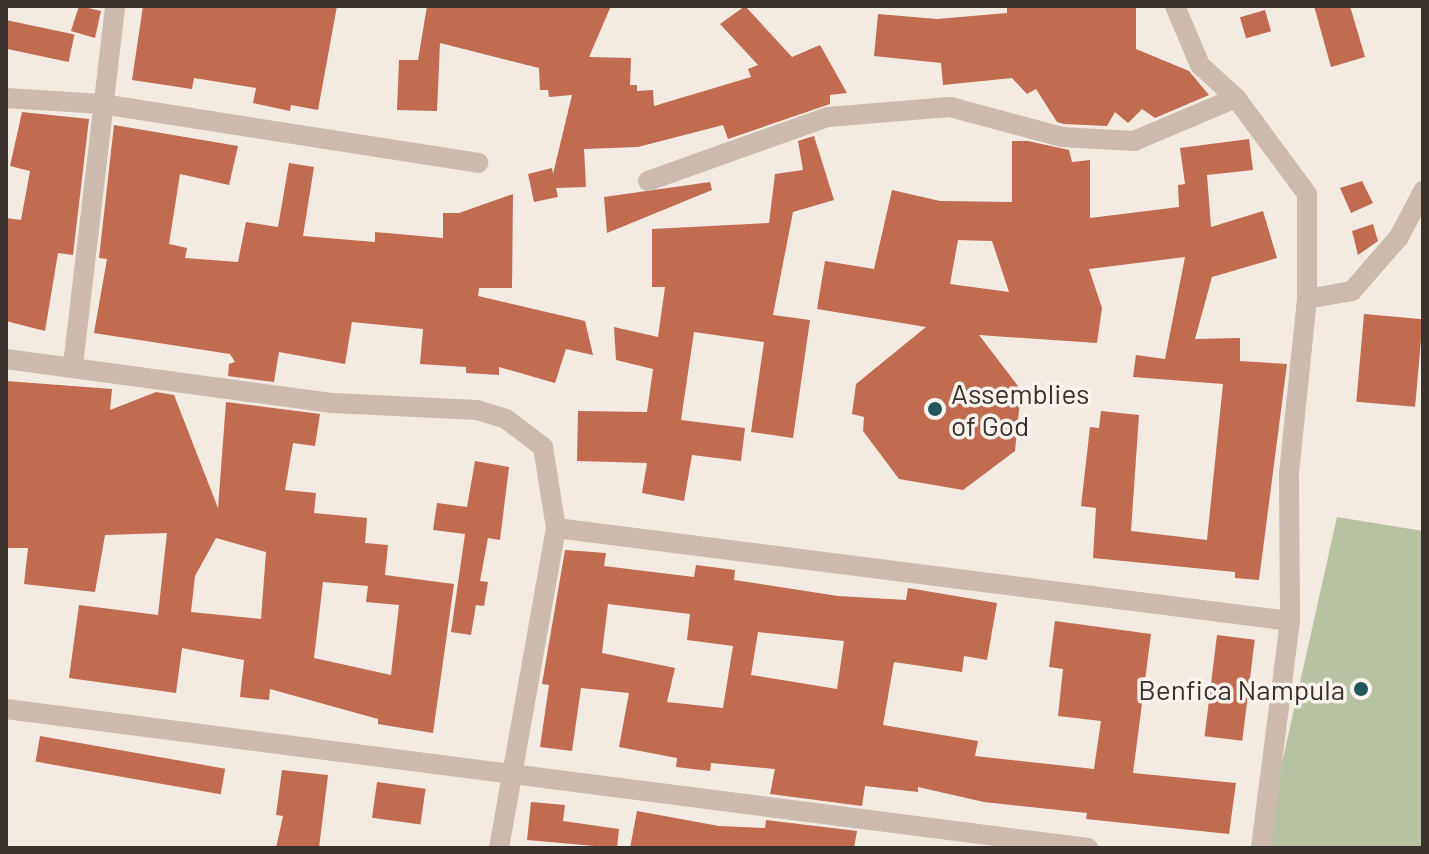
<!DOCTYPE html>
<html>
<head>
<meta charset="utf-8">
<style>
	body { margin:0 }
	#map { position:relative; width:1429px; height:854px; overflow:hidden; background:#f3eae1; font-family:Barlow,sans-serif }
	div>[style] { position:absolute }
	.green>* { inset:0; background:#b7c2a1 }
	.building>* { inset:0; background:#c16b51; transform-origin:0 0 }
	.minor>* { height:20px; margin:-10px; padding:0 10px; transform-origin:10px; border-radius:10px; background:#cbbaad }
	.dots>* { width:22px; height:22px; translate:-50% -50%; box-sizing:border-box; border:4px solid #faf4ee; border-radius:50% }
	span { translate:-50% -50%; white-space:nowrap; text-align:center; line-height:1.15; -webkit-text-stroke:7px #faf4ee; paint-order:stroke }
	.poi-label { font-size:28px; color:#3a302c }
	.left { translate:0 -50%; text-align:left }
	.right { translate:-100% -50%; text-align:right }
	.frame { position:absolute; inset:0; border:8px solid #3a302c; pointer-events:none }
</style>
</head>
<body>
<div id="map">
	<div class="green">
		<i style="clip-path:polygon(1337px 517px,1423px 531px,1423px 848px,1263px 848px)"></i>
	</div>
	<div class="building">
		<i style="clip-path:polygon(79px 6px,101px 11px,95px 38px,71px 31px)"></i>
		<i style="clip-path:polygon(143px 6px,337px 6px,318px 110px,291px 105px,290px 111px,253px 103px,256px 88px,194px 78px,192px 89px,132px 80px)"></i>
		<i style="clip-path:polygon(427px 6px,611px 6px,589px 57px,631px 58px,630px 85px,637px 85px,637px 91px,653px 90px,654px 106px,751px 77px,748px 69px,758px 65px,720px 24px,745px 6px,792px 57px,820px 45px,847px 93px,830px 95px,830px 104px,728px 139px,723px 125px,638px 147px,584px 149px,586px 187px,556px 188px,558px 197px,534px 202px,528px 174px,552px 168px,553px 174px,572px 95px,549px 97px,548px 90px,540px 90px,539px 68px,440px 43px,437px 111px,397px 110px,399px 60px,418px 60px)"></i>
		<i style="clip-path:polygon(1007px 6px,1136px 6px,1136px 49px,1189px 71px,1209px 95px,1155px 118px,1142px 109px,1128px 123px,1115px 112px,1107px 126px,1064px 124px,1057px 122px,1036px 89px,1027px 94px,1012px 78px,943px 85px,941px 63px,874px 56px,878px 14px,937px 19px,1007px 13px)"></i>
		<i style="clip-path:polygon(1314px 6px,1350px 6px,1365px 57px,1331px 67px)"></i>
		<i style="left:1265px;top:10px;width:22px;height:26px;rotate:74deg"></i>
		<i style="left:6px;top:20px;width:70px;height:28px;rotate:12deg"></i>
		<i style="clip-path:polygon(22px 112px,89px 119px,73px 255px,58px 253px,45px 331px,6px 321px,6px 218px,21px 220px,30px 171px,10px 166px)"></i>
		<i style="clip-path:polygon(114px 125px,238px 146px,229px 185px,180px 174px,169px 244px,187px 248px,185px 258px,238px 262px,246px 222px,278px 227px,289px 163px,314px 167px,303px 236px,375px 242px,375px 232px,443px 238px,443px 213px,459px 213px,513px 194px,512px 288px,479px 288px,478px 296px,585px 321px,593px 355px,566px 349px,555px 383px,499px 367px,499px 375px,466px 373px,466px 367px,420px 364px,423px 329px,352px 322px,345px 364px,279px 352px,274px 382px,228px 376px,229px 364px,235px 362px,230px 354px,94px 333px,107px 259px,99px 258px)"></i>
		<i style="clip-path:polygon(814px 136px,834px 200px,793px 212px,773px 315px,810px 320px,793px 438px,751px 432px,764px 342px,694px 332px,681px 420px,745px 428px,741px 461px,692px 455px,684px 501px,642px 493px,647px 463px,577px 461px,578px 411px,647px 412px,653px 369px,616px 360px,614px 327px,658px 337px,665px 287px,652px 287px,652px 229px,769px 223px,775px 174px,803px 170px,798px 141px)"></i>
		<i style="clip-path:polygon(evenodd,1249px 139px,1253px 170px,1207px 175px,1211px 227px,1263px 211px,1277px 258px,1212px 277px,1195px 339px,1240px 338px,1240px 361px,1287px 364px,1259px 580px,1235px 578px,1235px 572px,1093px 558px,1096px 508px,1081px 506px,1090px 427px,1099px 428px,1101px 411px,1139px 415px,1131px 531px,1207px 540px,1223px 384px,1133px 377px,1136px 355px,1165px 359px,1185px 257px,1089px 269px,1102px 308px,1097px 343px,979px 335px,1021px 390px,1015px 451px,963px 490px,899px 479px,863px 431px,864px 417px,852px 414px,856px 384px,926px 327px,817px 309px,825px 261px,874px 269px,892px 190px,940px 201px,1012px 202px,1012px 141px,1028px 141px,1069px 150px,1072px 162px,1090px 160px,1090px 218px,1179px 207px,1178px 185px,1185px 184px,1180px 148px,1249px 139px,958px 240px,992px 241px,1009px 292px,950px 284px,958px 240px)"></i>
		<i style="clip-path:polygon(1362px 181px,1373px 203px,1351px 213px,1340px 188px)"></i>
		<i style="clip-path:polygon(710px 182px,712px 190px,607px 233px,604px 197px)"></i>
		<i style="clip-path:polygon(1373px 224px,1378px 241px,1358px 255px,1352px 231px)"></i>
		<i style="left:1364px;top:314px;width:59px;height:88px;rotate:5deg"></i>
		<i style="clip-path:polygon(evenodd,6px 381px,112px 389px,110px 410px,156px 392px,174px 395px,218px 508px,226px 402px,320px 414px,315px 446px,293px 443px,285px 490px,316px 493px,314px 513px,367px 518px,365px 543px,388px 545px,385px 575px,454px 584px,433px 733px,378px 724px,378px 719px,270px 689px,269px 700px,240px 697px,244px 660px,182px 648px,176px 693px,69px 678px,79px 605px,158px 615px,167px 533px,105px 535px,95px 592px,24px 584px,28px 548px,6px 548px,6px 381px,216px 538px,266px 552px,261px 619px,191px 612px,195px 576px,216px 538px,6px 381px,323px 582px,368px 586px,366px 602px,399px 605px,391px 675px,314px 658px,323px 582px)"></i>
		<i style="clip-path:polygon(475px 461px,509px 467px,500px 540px,488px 538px,480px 581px,488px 582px,484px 606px,476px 605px,471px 635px,451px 632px,465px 534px,433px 530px,437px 503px,467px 507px)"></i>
		<i style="clip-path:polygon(evenodd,565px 550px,606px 553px,604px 566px,694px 577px,696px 565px,735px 570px,734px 580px,838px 596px,906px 600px,908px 588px,997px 603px,987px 660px,964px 656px,962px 672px,894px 662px,883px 725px,978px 741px,975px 756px,1094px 769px,1101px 721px,1058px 716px,1063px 669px,1049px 667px,1055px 621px,1151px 634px,1133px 773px,1236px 783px,1229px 834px,1086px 819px,1087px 813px,984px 802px,918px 787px,918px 792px,865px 786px,862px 806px,770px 794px,775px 769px,711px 763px,710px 771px,676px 767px,677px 758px,619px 747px,629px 693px,581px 688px,572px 751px,540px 747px,549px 685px,542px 684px,543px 678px,565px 550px,608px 604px,690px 614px,687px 640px,733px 646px,723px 708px,667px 702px,675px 668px,602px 653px,608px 604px,565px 550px,758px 632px,844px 641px,837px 689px,751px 675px,758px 632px)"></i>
		<i style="left:1217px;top:635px;width:38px;height:102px;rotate:7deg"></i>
		<i style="left:40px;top:736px;width:188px;height:26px;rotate:10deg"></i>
		<i style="clip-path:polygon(282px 770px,328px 775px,319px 848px,276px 848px,283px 816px,276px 815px)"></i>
		<i style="left:377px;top:782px;width:49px;height:36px;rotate:8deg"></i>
		<i style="clip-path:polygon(531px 802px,565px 805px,563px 821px,619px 829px,617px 848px,527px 840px)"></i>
		<i style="clip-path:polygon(637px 811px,719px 826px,765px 828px,766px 820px,857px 831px,854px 848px,630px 848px)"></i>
	</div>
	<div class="minor">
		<i style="left:1175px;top:6px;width:64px;rotate:67deg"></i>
		<i style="left:1200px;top:65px;width:49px;rotate:42.5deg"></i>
		<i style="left:1236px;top:98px;width:119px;rotate:53.5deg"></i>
		<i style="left:1307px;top:194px;width:105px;rotate:90deg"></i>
		<i style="left:1307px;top:299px;width:176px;rotate:95.9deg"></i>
		<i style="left:1289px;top:474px;width:147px;rotate:89.6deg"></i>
		<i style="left:1290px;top:621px;width:229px;rotate:97.3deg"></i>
		<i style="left:6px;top:98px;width:96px;rotate:3.6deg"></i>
		<i style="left:102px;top:104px;width:381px;rotate:8.9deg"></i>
		<i style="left:648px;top:181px;width:191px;rotate:-19.6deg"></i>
		<i style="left:828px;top:117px;width:122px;rotate:-4.7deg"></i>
		<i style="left:950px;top:107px;width:116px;rotate:15deg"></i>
		<i style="left:1062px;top:137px;width:72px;rotate:3.2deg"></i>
		<i style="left:1134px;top:141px;width:111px;rotate:-22.9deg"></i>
		<i style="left:1307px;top:299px;width:46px;rotate:-10.1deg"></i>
		<i style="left:1352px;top:291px;width:72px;rotate:-49deg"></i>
		<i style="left:1399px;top:237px;width:52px;rotate:-62.4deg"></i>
		<i style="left:6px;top:359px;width:330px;rotate:7.7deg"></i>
		<i style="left:333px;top:403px;width:144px;rotate:2.8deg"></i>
		<i style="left:477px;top:410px;width:30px;rotate:17deg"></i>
		<i style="left:506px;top:419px;width:46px;rotate:37.1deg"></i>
		<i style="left:543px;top:447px;width:82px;rotate:80.9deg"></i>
		<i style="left:556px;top:528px;width:325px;rotate:100.1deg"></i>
		<i style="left:73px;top:365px;width:361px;rotate:-83.3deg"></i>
		<i style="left:556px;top:528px;width:740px;rotate:7.22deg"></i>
		<i style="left:6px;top:709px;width:1091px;rotate:7.32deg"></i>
	</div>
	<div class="dots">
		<i style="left:935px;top:409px;background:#22575a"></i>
		<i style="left:1361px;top:689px;background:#22575a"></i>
	</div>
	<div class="poi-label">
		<span class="left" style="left:951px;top:409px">Assemblies<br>of God</span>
		<span class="right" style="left:1345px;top:689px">Benfica Nampula</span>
	</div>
	<div class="frame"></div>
</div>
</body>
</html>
